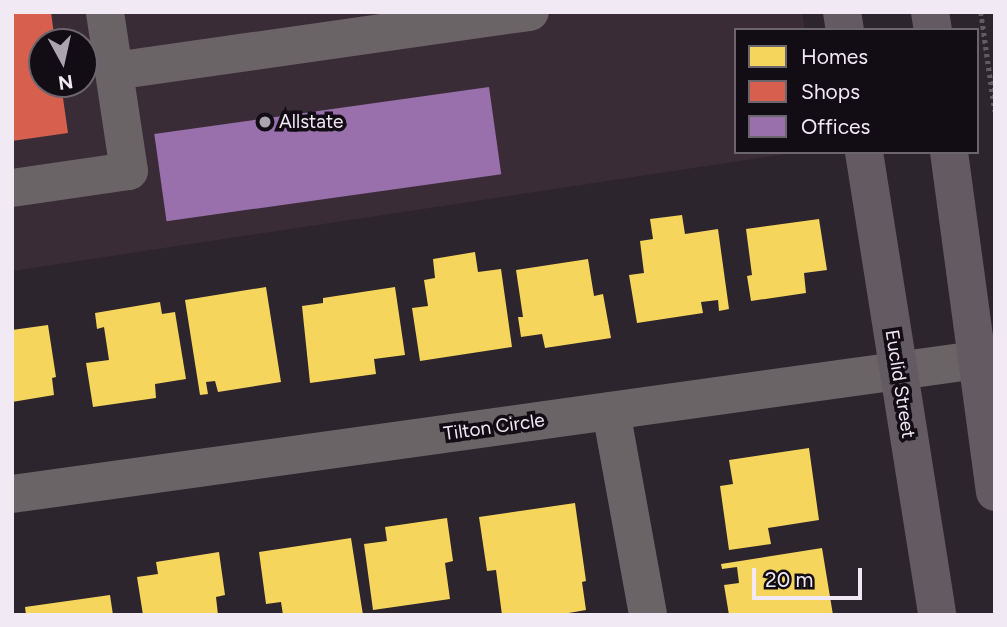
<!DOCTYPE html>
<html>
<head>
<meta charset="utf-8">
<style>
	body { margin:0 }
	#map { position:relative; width:1007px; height:627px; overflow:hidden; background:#2c252e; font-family:Figtree,sans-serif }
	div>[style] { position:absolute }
	.commercial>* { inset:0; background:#3a2c37 }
	.homes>* { inset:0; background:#f6d55c }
	.shops>* { inset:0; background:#d6604d }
	.offices>* { inset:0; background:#9970ab; transform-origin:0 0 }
	.path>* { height:4.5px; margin-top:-2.25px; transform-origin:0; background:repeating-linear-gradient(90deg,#625c61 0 3.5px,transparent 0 7px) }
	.minor>* { height:38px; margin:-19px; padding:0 19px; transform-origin:19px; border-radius:19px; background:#6b6467 }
	.major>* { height:38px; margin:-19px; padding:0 19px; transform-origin:19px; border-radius:19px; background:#635b61 }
	.dots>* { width:19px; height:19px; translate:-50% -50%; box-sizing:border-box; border:4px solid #120d14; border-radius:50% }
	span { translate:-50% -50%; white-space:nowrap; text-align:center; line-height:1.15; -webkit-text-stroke:7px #120d14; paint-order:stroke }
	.poi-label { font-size:19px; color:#f1e9f4 }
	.left { translate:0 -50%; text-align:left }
	.street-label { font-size:19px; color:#f1e9f4 }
	.frame { position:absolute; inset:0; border:14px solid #f1e9f4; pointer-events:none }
	.legend { position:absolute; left:734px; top:28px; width:245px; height:126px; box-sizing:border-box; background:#120d14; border:2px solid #6b656e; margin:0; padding:9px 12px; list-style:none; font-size:21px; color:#f1e9f4 }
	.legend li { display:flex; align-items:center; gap:14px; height:35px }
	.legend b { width:35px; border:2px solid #6b656e }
	.north { position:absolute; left:28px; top:28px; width:70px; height:70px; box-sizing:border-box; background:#120d14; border:2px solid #6b656e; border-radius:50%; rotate:172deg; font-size:19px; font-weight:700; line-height:28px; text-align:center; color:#f1e9f4 }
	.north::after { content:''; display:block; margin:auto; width:24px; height:32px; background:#aca4af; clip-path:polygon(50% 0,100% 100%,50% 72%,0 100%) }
	.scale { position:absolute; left:752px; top:568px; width:110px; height:32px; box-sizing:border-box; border:4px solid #f1e9f4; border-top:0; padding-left:9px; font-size:21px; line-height:24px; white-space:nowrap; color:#f1e9f4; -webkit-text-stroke:5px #120d14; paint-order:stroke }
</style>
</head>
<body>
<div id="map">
	<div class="commercial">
		<i style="clip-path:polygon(evenodd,12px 12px,802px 12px,805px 30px,736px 30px,736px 152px,799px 152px,12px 271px,12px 12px,42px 42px,84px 42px,84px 84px,42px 84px,42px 42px)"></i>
	</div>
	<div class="homes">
		<i style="clip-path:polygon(682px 215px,685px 234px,718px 229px,729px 309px,719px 311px,718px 300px,701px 302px,703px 313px,637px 323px,629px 275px,644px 273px,640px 241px,653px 239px,650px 219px)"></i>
		<i style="clip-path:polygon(819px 219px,827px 270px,804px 273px,806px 293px,751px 301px,747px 276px,752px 275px,746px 229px)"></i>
		<i style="clip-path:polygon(475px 252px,478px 272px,501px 269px,512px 347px,420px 361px,412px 308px,428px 306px,424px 280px,435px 278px,433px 259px)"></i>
		<i style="clip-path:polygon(588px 259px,594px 296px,603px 294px,611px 338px,545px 348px,542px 334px,521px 337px,518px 317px,523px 317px,516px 270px)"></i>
		<i style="clip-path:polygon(266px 287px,281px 382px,218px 392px,215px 381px,206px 382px,208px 394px,200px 395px,185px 300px)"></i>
		<i style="clip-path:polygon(395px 287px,405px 355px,374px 359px,376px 374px,310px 383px,302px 306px,323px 303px,323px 298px)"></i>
		<i style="clip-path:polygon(160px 302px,162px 314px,175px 312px,186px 379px,155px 384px,156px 398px,93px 407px,86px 363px,109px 360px,104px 327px,97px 329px,95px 313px)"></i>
		<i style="clip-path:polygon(48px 325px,56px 377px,52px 378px,54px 395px,12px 402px,12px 330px)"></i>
		<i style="clip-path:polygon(809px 448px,819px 520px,768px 528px,771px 544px,729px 550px,720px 486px,733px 484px,729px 460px)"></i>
		<i style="clip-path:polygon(575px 503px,586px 581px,582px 582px,586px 610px,557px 615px,502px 615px,496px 570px,487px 571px,479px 517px)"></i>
		<i style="clip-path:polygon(447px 518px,453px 561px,445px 563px,450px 599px,373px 610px,364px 544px,387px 541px,385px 527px)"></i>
		<i style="clip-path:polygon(351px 538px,363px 615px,283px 615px,281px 602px,266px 604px,259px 552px)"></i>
		<i style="clip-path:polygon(822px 548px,833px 615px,729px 615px,724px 585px,739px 583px,737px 567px,722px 569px,721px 564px)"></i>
		<i style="clip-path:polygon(219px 552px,225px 595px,216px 597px,218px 615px,143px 615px,137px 577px,158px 574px,156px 562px)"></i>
		<i style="clip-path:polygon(110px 595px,113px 615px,26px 615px,25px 607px)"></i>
	</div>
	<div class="shops">
		<i style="clip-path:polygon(12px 12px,51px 12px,55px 42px,42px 42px,42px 84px,61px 84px,68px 133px,12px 141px)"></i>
	</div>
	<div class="offices">
		<i style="left:489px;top:87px;width:88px;height:338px;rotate:82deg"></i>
	</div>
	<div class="path">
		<i style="left:981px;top:12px;width:100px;rotate:82deg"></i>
	</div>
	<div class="minor">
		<i style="left:114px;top:71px;width:420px;rotate:-8.1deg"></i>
		<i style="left:12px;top:188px;width:118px;rotate:-8.3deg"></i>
		<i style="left:129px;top:171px;width:161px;rotate:-98.6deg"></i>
		<i style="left:611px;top:411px;width:207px;rotate:79.7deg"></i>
		<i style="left:12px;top:494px;width:973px;rotate:-7.91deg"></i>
	</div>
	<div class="major">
		<i style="left:842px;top:12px;width:18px;rotate:81deg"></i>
		<i style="left:930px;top:12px;width:18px;rotate:81deg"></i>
		<i style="left:864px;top:152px;width:469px;rotate:81deg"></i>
		<i style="left:949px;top:152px;width:343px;rotate:82.3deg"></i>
	</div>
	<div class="dots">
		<i style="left:265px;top:122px;background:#aca4af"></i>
	</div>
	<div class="poi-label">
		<span class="left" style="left:279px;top:122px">Allstate</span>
	</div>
	<div class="street-label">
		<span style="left:900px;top:384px;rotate:81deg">Euclid Street</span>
		<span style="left:494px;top:427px;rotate:-8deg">Tilton Circle</span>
	</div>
	<div class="frame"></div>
	<ul class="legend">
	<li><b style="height:19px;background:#f6d55c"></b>Homes</li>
	<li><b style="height:19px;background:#d6604d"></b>Shops</li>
	<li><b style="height:19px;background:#9970ab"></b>Offices</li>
	</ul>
	<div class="north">N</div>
	<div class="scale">20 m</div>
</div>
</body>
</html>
